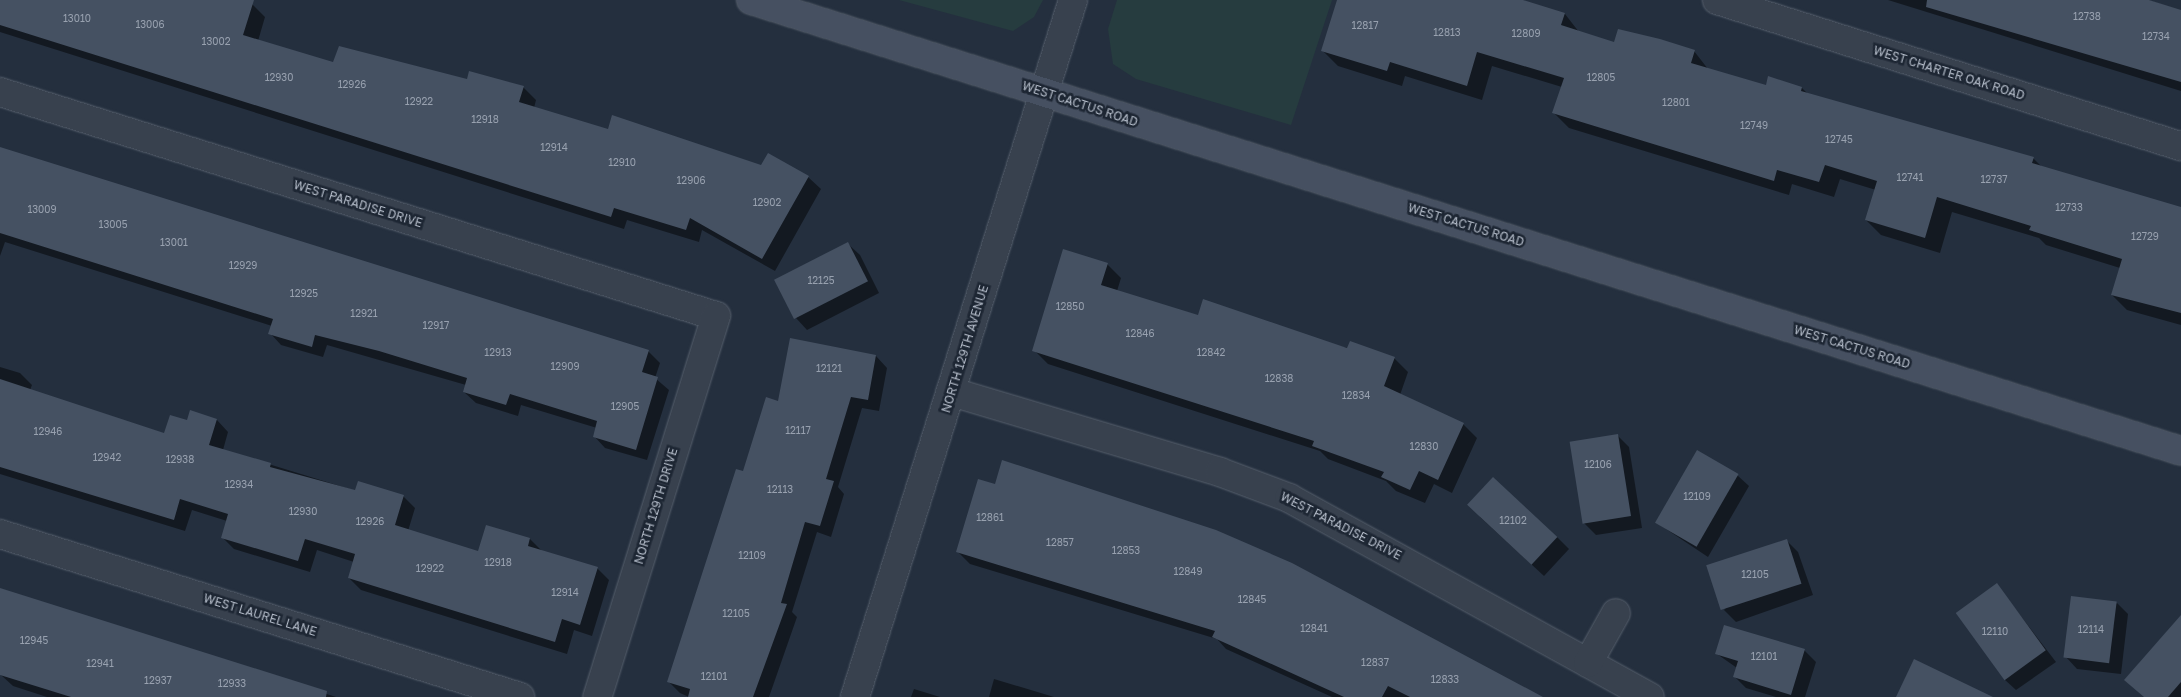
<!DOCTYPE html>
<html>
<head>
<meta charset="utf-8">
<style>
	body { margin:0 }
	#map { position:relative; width:2181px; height:697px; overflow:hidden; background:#242f3e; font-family:"Golos Text",sans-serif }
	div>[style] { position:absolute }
	.green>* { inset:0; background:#263c3f }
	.shadow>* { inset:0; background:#0007 }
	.building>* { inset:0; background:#455162; transform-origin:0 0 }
	.roads { filter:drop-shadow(0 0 1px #565f6c) drop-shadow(0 0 1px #565f6c) }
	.street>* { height:28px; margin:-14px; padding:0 14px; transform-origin:14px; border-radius:14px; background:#38414e }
	.secondary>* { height:28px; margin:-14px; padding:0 14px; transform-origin:14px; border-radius:14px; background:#465061 }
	span { translate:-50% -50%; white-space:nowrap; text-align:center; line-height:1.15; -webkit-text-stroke:5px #1d2633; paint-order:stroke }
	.number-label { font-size:10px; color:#98a1af }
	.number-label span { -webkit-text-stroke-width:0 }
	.street-label { font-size:12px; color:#b4bcc9 }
</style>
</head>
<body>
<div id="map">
	<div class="green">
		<i style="clip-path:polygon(899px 0,1043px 0,1034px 17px,1013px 31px)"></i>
		<i style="clip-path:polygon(1117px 0,1332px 0,1291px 125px,1136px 79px,1113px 64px,1108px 29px)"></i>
	</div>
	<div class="shadow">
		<i style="clip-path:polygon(0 0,238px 0,252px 4px,265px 17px,258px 41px,334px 64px,523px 87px,536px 100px,534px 108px,609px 131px,808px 177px,821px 189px,775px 271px,702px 230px,699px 242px,627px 220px,624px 229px,0 32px)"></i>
		<i style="clip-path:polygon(1338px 0,1520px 0,1565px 14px,1579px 32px,1614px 44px,1694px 51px,1708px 69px,1766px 87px,1802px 88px,1809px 95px,2033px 158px,2042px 167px,2181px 209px,2181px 325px,2127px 310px,2112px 295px,2120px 268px,2046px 245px,2039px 238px,1952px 212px,1940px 253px,1881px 235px,1866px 220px,1876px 190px,1840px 179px,1834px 197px,1792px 184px,1789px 195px,1569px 128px,1554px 113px,1562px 87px,1492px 66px,1482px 100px,1405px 76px,1402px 86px,1338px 66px,1323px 51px)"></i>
		<i style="clip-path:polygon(1888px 0,2148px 0,2181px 11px,2181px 91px)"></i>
		<i style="clip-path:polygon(0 149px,648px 351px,660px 363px,655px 378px,669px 390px,647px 460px,605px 448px,594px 436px,597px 428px,521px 405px,518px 416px,476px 403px,464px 392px,466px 385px,327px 345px,323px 357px,281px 345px,270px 333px,272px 326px,5px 242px,0 256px)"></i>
		<i style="clip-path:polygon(848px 244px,860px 255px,879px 293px,807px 330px,796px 318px)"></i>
		<i style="clip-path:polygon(1107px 264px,1121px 278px,1117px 291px,1199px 316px,1394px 358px,1408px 372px,1400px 395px,1463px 424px,1477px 438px,1452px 493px,1434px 484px,1425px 503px,1396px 491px,1386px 481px,1328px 459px,1320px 451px,1048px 364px,1034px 350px)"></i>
		<i style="clip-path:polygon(876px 356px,887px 368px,879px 411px,862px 408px,838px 487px,844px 494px,831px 537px,817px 532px,792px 612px,797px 617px,769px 697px,689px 697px,680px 693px,669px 682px,744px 473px,779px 403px)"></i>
		<i style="clip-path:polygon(0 367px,20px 373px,32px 385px,30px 390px,165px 434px,188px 422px,217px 420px,228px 432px,223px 450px,356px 491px,403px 496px,415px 508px,408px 531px,479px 552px,530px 539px,542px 551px,597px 568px,609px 580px,592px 636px,574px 630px,567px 654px,361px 590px,349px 578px,354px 562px,317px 550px,310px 572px,234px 549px,222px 537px,227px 521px,192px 510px,185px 531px,0 474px)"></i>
		<i style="clip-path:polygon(1617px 435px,1629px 447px,1642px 528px,1596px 535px,1584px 523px)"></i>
		<i style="clip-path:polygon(1737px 475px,1749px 486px,1708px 557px,1657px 523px)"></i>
		<i style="clip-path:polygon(1480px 517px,1557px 537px,1569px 549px,1544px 576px)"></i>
		<i style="clip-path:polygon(1787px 541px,1798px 552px,1813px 595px,1736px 622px,1724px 610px)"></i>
		<i style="clip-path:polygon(957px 551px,1534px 697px,1332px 697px,1226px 649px,1217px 639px,970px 564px)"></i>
		<i style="clip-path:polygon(1997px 585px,2056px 662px,2016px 690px,2004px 679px)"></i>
		<i style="clip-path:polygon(0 590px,336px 697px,47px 697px,13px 686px,1px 675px)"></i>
		<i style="clip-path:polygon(2117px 603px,2128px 614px,2121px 674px,2077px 669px,2066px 657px)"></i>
		<i style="clip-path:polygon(2181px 618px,2181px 697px,2145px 697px)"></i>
		<i style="clip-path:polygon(1804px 650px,1816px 662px,1805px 697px,1776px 697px,1746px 688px,1734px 676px,1737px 668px,1717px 654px)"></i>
		<i style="clip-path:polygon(994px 679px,1054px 697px,989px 697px)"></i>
		<i style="clip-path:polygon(914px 689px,940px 697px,911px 697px)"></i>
	</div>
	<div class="building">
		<i style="clip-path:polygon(0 0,254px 0,243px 35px,333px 62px,339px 46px,467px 79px,469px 71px,524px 86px,519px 102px,608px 129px,612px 115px,761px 165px,768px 153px,809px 176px,762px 259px,690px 218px,686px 230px,614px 208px,611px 217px,0 25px)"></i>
		<i style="clip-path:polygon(1337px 0,1523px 0,1565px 13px,1561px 25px,1614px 42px,1618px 29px,1660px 39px,1695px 50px,1691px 63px,1766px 85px,1768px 76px,1802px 87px,1801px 91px,2034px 157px,2032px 163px,2181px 207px,2181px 313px,2111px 295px,2122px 259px,2029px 230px,2031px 226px,1937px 197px,1925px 238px,1865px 220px,1877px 181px,1825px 165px,1819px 182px,1777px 170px,1774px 181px,1552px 113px,1564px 78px,1477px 52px,1467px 86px,1390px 62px,1387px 71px,1321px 51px)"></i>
		<i style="clip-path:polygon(1927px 0,2149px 0,2181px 10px,2181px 82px,1926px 7px)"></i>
		<i style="clip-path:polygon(0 147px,649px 350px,642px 372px,658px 377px,636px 450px,593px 437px,597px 421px,510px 394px,506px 405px,463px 392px,467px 378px,379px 351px,315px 335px,312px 347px,268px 334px,273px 319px,0 233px)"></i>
		<i style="left:848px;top:242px;width:44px;height:83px;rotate:63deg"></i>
		<i style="clip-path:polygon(1063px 249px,1108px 263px,1101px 285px,1198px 315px,1203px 299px,1347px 348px,1350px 341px,1395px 357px,1384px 386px,1464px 423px,1438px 480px,1419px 471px,1410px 490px,1381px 477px,1384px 472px,1312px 446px,1314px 441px,1032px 351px)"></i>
		<i style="clip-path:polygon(790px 338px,876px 355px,868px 400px,851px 397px,826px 479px,834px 481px,820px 526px,805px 522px,781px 603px,787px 604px,753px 697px,688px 697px,690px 689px,667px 682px,736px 469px,743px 471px,766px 397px,778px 401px)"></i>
		<i style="clip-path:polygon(0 379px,164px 433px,170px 415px,187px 420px,190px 410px,217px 419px,209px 445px,271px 463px,270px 467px,355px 490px,358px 481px,404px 495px,395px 525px,478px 551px,486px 525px,530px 538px,528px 546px,598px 567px,580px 625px,562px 619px,555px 642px,348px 578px,355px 554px,305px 539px,298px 561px,221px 538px,228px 514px,180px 499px,174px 520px,0 467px)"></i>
		<i style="left:1618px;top:434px;width:83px;height:49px;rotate:81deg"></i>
		<i style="left:1697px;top:450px;width:48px;height:84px;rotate:30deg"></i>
		<i style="clip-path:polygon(1002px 460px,1216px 530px,1292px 563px,1543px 697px,1410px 697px,1388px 686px,1382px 697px,1344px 697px,1212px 637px,1215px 631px,956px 552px,978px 479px,995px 484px)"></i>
		<i style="left:1493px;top:477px;width:88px;height:38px;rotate:43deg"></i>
		<i style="left:1787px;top:539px;width:47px;height:85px;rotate:72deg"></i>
		<i style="left:1997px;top:583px;width:83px;height:51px;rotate:54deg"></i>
		<i style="clip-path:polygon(0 588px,327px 691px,326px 697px,71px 697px,0 675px)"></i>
		<i style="left:2071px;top:596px;width:46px;height:62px;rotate:7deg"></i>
		<i style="clip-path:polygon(2181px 615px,2181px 682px,2168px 697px,2144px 697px,2124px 680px)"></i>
		<i style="clip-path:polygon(1724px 625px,1805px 649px,1791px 695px,1733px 677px,1738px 661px,1715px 654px)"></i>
		<i style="clip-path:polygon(1914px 659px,1993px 697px,1896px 697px)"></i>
	</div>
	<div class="roads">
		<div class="street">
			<i style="left:1717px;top:0;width:486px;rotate:17.5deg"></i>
			<i style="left:0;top:92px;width:750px;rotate:17.37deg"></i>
			<i style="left:716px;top:316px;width:399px;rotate:107.3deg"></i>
			<i style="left:952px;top:392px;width:280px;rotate:16.6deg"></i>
			<i style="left:1220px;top:472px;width:74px;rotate:20.6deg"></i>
			<i style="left:1289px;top:498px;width:412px;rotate:28.9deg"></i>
			<i style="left:0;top:534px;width:545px;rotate:17.4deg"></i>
			<i style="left:1588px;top:663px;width:57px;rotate:-60.8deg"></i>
			<i style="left:855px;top:697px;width:730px;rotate:-72.63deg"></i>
		</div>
		<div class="secondary">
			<i style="left:751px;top:0;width:1499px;rotate:17.5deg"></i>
		</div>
	</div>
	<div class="number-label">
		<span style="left:2087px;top:17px">12738</span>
		<span style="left:77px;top:19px">13010</span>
		<span style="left:150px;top:25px">13006</span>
		<span style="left:1365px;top:26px">12817</span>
		<span style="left:1447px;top:33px">12813</span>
		<span style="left:1526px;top:34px">12809</span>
		<span style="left:2156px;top:37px">12734</span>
		<span style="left:216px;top:42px">13002</span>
		<span style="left:279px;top:78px">12930</span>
		<span style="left:1601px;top:78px">12805</span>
		<span style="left:352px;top:85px">12926</span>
		<span style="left:419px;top:102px">12922</span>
		<span style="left:1676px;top:103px">12801</span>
		<span style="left:485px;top:120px">12918</span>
		<span style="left:1754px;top:126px">12749</span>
		<span style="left:1839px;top:140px">12745</span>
		<span style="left:554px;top:148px">12914</span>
		<span style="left:622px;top:163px">12910</span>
		<span style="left:1910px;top:178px">12741</span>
		<span style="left:1994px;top:180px">12737</span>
		<span style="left:691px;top:181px">12906</span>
		<span style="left:767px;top:203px">12902</span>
		<span style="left:2069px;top:208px">12733</span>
		<span style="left:42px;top:210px">13009</span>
		<span style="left:113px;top:225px">13005</span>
		<span style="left:2145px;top:237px">12729</span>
		<span style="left:174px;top:243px">13001</span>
		<span style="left:243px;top:266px">12929</span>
		<span style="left:821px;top:281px">12125</span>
		<span style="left:304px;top:294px">12925</span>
		<span style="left:1070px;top:307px">12850</span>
		<span style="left:364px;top:314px">12921</span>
		<span style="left:436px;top:326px">12917</span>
		<span style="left:1140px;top:334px">12846</span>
		<span style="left:498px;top:353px">12913</span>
		<span style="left:1211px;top:353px">12842</span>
		<span style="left:565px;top:367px">12909</span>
		<span style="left:829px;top:369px">12121</span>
		<span style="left:1279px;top:379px">12838</span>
		<span style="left:1356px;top:396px">12834</span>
		<span style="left:625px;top:407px">12905</span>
		<span style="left:798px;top:431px">12117</span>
		<span style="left:48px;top:432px">12946</span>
		<span style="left:1424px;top:447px">12830</span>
		<span style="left:107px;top:458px">12942</span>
		<span style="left:180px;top:460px">12938</span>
		<span style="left:1598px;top:465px">12106</span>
		<span style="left:239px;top:485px">12934</span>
		<span style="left:780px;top:490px">12113</span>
		<span style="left:1697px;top:497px">12109</span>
		<span style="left:303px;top:512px">12930</span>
		<span style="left:990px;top:518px">12861</span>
		<span style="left:1513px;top:521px">12102</span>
		<span style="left:370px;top:522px">12926</span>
		<span style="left:1060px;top:543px">12857</span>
		<span style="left:1126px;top:551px">12853</span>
		<span style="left:752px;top:556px">12109</span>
		<span style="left:498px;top:563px">12918</span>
		<span style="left:430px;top:569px">12922</span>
		<span style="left:1188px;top:572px">12849</span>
		<span style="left:1755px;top:575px">12105</span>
		<span style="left:565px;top:593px">12914</span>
		<span style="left:1252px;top:600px">12845</span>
		<span style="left:736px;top:614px">12105</span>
		<span style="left:1314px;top:629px">12841</span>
		<span style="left:2091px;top:630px">12114</span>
		<span style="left:1995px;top:632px">12110</span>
		<span style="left:34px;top:641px">12945</span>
		<span style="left:1764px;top:657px">12101</span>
		<span style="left:1375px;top:663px">12837</span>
		<span style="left:100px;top:664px">12941</span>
		<span style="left:714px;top:677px">12101</span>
		<span style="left:1445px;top:680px">12833</span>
		<span style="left:158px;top:681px">12937</span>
		<span style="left:232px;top:684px">12933</span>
	</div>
	<div class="street-label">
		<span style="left:1949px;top:73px;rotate:17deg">WEST CHARTER OAK ROAD</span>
		<span style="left:1080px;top:104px;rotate:18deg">WEST CACTUS ROAD</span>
		<span style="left:358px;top:204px;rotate:17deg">WEST PARADISE DRIVE</span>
		<span style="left:1466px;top:225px;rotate:17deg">WEST CACTUS ROAD</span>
		<span style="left:1852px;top:347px;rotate:17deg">WEST CACTUS ROAD</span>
		<span style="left:965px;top:349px;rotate:-73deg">NORTH 129TH AVENUE</span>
		<span style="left:656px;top:506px;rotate:-73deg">NORTH 129TH DRIVE</span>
		<span style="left:1341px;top:526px;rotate:27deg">WEST PARADISE DRIVE</span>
		<span style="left:260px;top:615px;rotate:17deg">WEST LAUREL LANE</span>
	</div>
</div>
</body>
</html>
